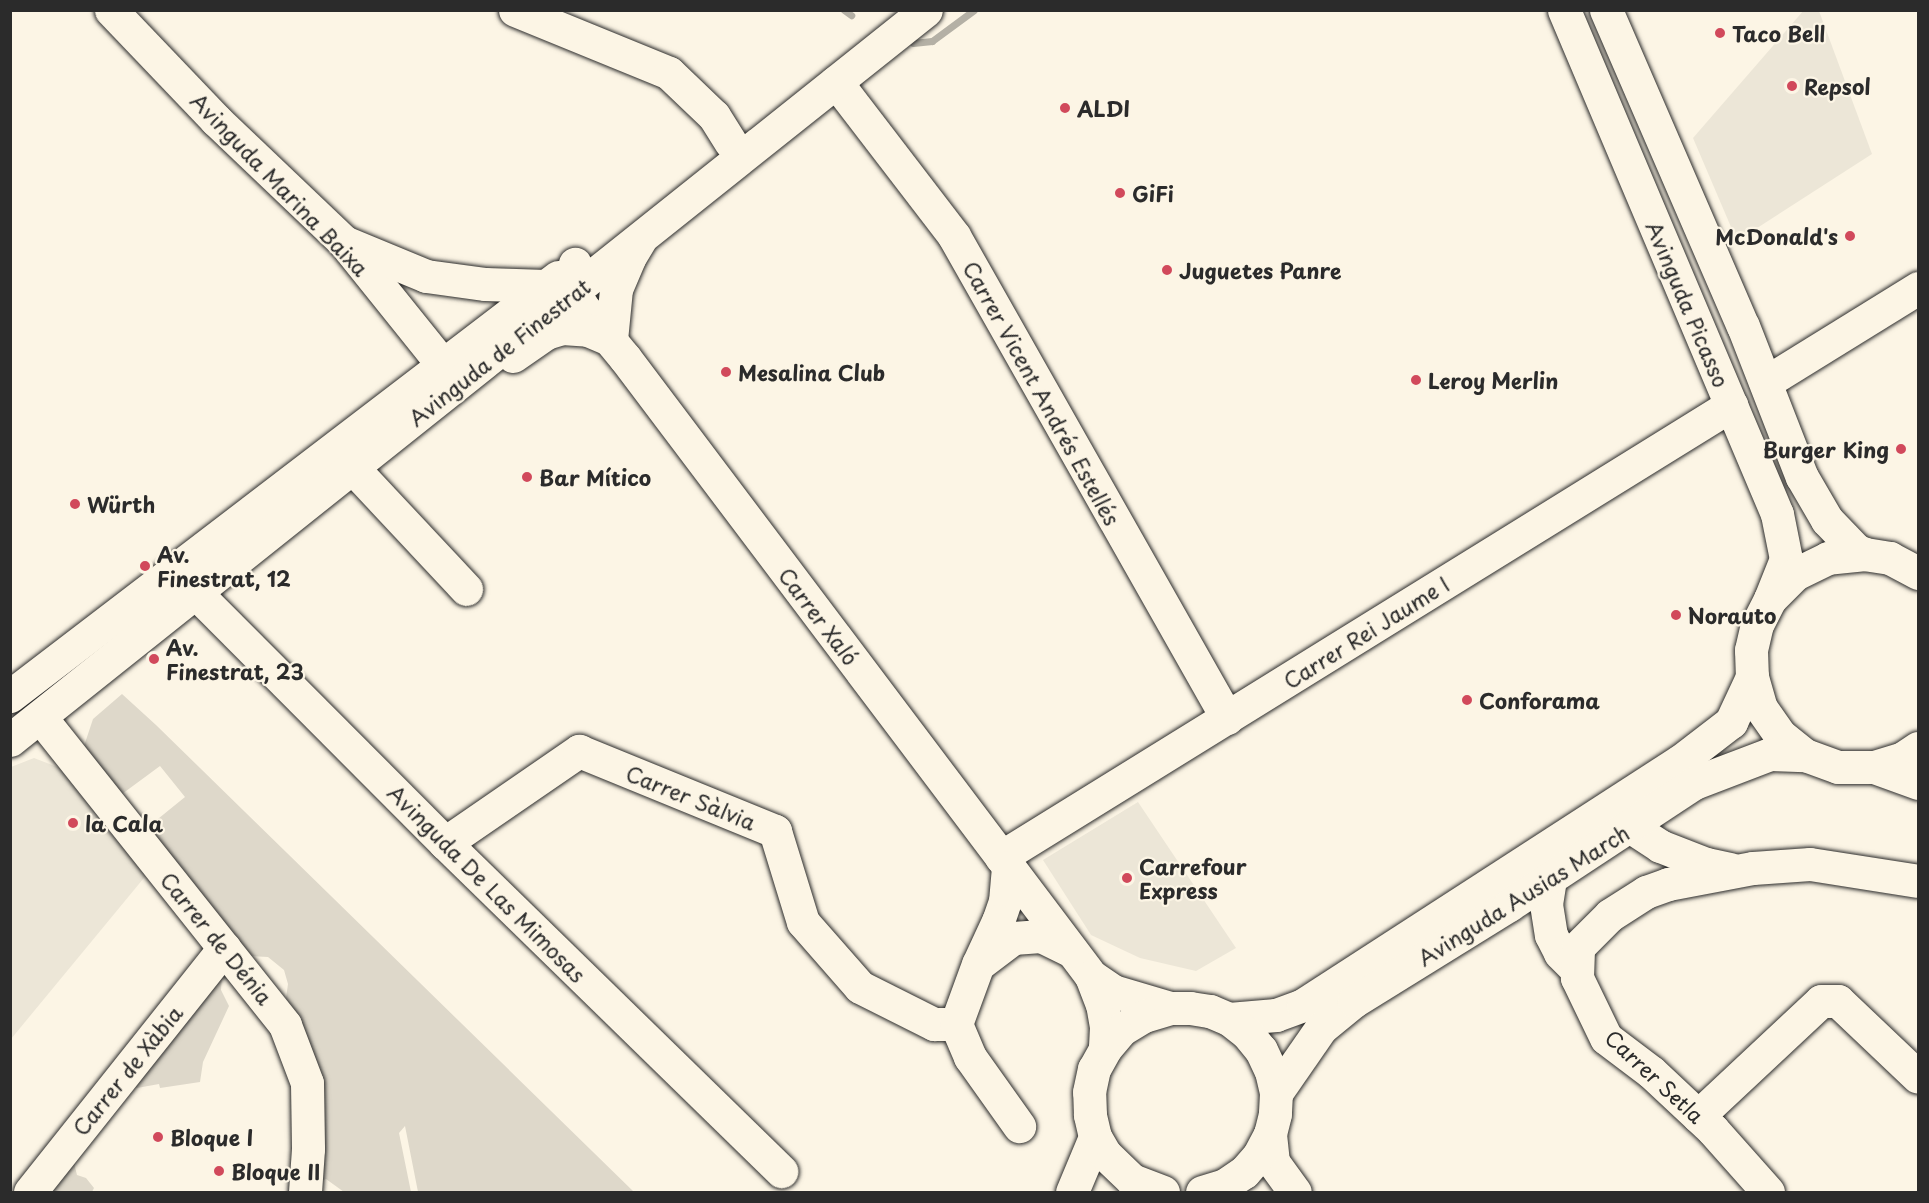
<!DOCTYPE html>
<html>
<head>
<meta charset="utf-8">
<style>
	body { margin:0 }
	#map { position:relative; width:1929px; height:1203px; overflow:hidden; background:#fcf5e5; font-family:"Playpen Sans",sans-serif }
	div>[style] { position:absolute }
	.built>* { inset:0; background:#ece6d7 }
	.green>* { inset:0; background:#ded8ca }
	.stream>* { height:7px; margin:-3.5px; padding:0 3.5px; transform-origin:3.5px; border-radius:3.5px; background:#b4b0a5 }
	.roads { filter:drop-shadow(0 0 2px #2b2b2b) drop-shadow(0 0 2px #2b2b2b) }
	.minor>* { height:33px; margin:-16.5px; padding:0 16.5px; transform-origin:16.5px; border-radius:16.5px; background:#fcf5e5 }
	.major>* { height:33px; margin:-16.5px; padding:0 16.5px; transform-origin:16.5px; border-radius:16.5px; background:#fcf5e5 }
	.dots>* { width:16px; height:16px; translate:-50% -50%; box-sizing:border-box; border:3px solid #fcf5e5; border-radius:50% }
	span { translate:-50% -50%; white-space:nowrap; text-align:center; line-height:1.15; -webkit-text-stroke:4.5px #fcf5e5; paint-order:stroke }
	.poi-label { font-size:21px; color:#2b2b2b; font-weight:700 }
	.left { translate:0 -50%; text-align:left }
	.right { translate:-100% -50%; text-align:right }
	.street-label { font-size:21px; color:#2b2b2b }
	.frame { position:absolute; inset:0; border:12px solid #2b2b2b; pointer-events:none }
</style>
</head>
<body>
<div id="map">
	<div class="built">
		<i style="clip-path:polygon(1804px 10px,1819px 11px,1872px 154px,1737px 241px,1693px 138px)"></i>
		<i style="clip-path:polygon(34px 758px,65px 770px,148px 873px,11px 1039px,11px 767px)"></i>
		<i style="clip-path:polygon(1138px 802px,1236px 948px,1196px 971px,1140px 958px,1091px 935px,1043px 860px)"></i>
	</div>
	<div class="green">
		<i style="clip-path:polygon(122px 694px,156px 725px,634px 1192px,418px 1192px,405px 1126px,399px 1133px,411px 1192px,344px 1192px,326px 1179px,321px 1181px,297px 1020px,286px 998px,288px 984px,284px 970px,268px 957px,251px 956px,148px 827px,185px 797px,160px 766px,122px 794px,84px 746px,93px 719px)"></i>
		<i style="clip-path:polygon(222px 975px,221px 990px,229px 1006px,203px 1062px,200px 1082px,160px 1088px,159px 1084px,137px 1088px,129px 1082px)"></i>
		<i style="clip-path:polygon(88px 1143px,74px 1163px,77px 1175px,86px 1178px,94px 1188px,92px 1192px,53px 1192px,47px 1186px)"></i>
	</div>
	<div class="stream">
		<i style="left:844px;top:10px;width:9px;rotate:36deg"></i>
		<i style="left:913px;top:43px;width:19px;rotate:-6deg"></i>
		<i style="left:932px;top:41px;width:52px;rotate:-36.4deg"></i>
	</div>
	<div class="roads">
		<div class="minor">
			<i style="left:111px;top:10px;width:152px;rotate:46.3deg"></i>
			<i style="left:216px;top:120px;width:177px;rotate:43.6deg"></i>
			<i style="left:344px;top:242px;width:158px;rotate:51.2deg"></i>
			<i style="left:443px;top:365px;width:12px;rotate:81deg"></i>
			<i style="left:445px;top:377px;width:17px;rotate:115deg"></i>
			<i style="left:515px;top:10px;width:166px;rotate:22.2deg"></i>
			<i style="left:669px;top:73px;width:62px;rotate:43.7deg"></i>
			<i style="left:714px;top:116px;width:31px;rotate:58deg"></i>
			<i style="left:836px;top:82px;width:194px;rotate:52.5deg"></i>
			<i style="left:954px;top:236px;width:554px;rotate:60.47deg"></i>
			<i style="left:344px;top:242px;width:89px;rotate:22.5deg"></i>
			<i style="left:426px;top:276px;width:60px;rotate:7.7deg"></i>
			<i style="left:485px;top:284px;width:61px;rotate:1.9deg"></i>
			<i style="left:546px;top:286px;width:40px;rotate:28deg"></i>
			<i style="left:581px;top:305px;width:69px;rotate:50.3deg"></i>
			<i style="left:625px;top:358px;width:774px;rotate:52.98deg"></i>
			<i style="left:1091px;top:976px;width:30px;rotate:69deg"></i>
			<i style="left:1102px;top:1004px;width:23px;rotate:80deg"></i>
			<i style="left:1106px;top:1027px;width:22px;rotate:93deg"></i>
			<i style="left:571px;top:315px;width:19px;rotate:-99deg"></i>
			<i style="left:568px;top:296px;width:33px;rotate:-78deg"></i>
			<i style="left:611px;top:340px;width:51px;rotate:-84.4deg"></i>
			<i style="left:616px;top:289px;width:34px;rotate:-67deg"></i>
			<i style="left:629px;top:258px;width:21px;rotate:-59deg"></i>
			<i style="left:513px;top:356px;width:40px;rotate:-34.9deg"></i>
			<i style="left:546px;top:333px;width:17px;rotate:-17deg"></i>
			<i style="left:562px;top:328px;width:26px;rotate:4deg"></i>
			<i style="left:588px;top:330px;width:25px;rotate:23deg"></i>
			<i style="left:1766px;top:382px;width:179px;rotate:-31.7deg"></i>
			<i style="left:352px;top:467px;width:167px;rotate:46.9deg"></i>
			<i style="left:196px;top:593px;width:353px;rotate:45.1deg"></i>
			<i style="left:445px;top:843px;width:470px;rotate:44.3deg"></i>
			<i style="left:41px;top:718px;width:392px;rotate:51.5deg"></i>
			<i style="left:285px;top:1025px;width:62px;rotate:69.2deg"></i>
			<i style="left:307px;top:1083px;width:66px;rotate:89.1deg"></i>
			<i style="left:308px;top:1149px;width:43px;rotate:94deg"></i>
			<i style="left:1631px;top:827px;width:35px;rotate:33deg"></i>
			<i style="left:1660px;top:846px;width:49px;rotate:21.4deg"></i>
			<i style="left:1706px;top:864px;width:25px;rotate:12deg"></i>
			<i style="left:445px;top:843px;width:163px;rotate:-34.5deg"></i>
			<i style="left:579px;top:751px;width:212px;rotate:22.2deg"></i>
			<i style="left:775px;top:831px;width:95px;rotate:72.9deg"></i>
			<i style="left:803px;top:922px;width:86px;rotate:48.8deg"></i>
			<i style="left:860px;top:987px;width:83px;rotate:26.6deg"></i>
			<i style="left:934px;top:1024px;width:22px"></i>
			<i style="left:1001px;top:857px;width:859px;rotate:-31.76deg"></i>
			<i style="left:1008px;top:867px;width:34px;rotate:95deg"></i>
			<i style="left:1005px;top:901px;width:21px;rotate:109deg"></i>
			<i style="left:998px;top:921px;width:47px;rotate:114.9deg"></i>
			<i style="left:978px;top:964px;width:64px;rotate:110.1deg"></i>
			<i style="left:956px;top:1024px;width:36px;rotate:67deg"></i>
			<i style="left:970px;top:1057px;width:85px;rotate:54.6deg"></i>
			<i style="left:1550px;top:879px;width:25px;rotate:99deg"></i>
			<i style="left:1546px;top:904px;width:31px;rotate:81deg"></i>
			<i style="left:1551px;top:935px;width:20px;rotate:63deg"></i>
			<i style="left:1560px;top:953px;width:24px;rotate:45deg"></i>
			<i style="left:980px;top:963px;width:41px;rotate:-37.1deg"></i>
			<i style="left:1013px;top:938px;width:28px;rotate:-4deg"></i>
			<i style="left:1041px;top:936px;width:34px;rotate:26deg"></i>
			<i style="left:1091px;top:976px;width:27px;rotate:34deg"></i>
			<i style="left:1113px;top:991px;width:59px;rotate:16.6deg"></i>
			<i style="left:1698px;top:1116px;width:168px;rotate:-43.1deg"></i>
			<i style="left:1821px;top:1001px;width:17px"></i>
			<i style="left:1838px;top:1001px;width:110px;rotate:43.5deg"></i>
			<i style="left:1270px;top:1134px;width:28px;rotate:84deg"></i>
			<i style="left:1273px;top:1162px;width:37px;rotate:54deg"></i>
			<i style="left:30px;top:1192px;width:312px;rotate:-51.5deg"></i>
			<i style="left:1768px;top:1192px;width:83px;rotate:-131.6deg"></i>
			<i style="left:1713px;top:1130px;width:85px;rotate:-136.9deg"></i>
			<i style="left:1651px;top:1072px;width:56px;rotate:-142.9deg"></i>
			<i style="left:1606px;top:1038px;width:67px;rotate:-115.8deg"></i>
			<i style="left:1577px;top:978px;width:31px;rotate:-88deg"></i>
			<i style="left:1578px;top:947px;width:45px;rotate:-45deg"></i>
			<i style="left:1610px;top:915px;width:43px;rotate:-32.6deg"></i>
			<i style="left:1646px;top:892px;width:23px;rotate:-20deg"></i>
			<i style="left:1668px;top:884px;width:86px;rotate:-10.7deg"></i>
			<i style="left:1753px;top:868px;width:57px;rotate:-4deg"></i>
			<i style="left:1810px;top:864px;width:109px;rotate:8.9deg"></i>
		</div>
		<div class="major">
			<i style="left:1564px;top:10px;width:547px;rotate:67.09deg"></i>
			<i style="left:1777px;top:514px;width:46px;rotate:78.7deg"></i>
			<i style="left:1786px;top:559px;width:43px;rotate:111.8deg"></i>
			<i style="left:1606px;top:10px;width:344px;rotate:66.6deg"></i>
			<i style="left:1743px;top:326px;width:162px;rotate:68.7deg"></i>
			<i style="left:1802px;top:477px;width:50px;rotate:59.8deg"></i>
			<i style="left:1827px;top:520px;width:42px;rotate:46deg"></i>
			<i style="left:1856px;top:550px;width:10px;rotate:24deg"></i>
			<i style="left:1918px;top:573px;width:32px;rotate:-152deg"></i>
			<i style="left:1890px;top:558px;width:25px;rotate:-171deg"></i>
			<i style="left:1865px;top:554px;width:37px;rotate:174deg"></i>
			<i style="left:1828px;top:558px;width:37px;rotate:154deg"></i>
			<i style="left:1795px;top:574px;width:35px;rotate:135deg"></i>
			<i style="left:1770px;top:599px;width:28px;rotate:117deg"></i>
			<i style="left:1757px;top:624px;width:27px;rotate:103deg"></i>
			<i style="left:1751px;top:650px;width:27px;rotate:88deg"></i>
			<i style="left:1752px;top:677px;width:32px;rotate:74deg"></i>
			<i style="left:1761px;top:708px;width:33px;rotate:55deg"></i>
			<i style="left:1780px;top:735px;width:32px;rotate:39deg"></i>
			<i style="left:1805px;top:755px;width:35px;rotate:20deg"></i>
			<i style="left:1838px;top:767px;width:36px"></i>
			<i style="left:1874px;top:767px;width:30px;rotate:-17deg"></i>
			<i style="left:1903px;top:758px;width:18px;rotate:-34deg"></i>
			<i style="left:10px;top:696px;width:690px;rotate:-37.4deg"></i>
			<i style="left:10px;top:740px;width:1171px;rotate:-38.55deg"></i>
			<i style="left:1874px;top:767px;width:47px;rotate:20deg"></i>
			<i style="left:1229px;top:1019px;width:47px;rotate:-4.9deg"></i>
			<i style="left:1276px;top:1015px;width:29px;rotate:-20deg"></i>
			<i style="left:1303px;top:1005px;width:448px;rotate:-32.9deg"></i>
			<i style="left:1679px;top:762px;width:66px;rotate:-37.6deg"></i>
			<i style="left:1731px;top:722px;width:50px;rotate:-65deg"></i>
			<i style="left:1276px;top:1093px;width:79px;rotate:-55.3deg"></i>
			<i style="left:1321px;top:1028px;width:43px;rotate:-39.3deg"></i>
			<i style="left:1354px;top:1001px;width:182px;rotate:-31.8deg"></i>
			<i style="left:1509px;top:905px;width:222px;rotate:-33.4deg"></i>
			<i style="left:1694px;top:783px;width:81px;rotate:-20.9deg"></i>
			<i style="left:1770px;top:754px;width:35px;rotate:2deg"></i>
			<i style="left:1072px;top:1192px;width:60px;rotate:-67.3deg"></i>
			<i style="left:1163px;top:1192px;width:33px;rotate:-159deg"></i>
			<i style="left:1132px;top:1180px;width:37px;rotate:-136deg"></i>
			<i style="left:1105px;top:1154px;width:20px;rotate:-120deg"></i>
			<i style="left:1095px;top:1137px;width:23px;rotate:-103deg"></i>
			<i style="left:1090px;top:1115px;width:23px;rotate:-92deg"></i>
			<i style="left:1089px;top:1092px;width:24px;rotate:-78deg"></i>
			<i style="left:1094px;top:1069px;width:23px;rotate:-61deg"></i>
			<i style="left:1105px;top:1049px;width:26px;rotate:-50deg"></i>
			<i style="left:1122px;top:1029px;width:26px;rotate:-31deg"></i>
			<i style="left:1144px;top:1016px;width:27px;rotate:-17deg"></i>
			<i style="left:1170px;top:1008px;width:20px"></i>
			<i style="left:1190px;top:1008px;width:20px;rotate:9deg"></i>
			<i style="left:1210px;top:1011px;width:21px;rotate:23deg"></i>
			<i style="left:1229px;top:1019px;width:23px;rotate:38deg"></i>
			<i style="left:1247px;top:1033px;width:22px;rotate:51deg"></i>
			<i style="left:1261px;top:1050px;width:23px;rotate:65deg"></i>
			<i style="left:1271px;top:1071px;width:23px;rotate:77deg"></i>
			<i style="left:1276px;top:1093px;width:21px;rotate:93deg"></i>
			<i style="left:1275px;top:1114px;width:21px;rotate:104deg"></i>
			<i style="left:1270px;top:1134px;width:24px;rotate:118deg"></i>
			<i style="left:1259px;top:1155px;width:23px;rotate:131deg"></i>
			<i style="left:1244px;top:1172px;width:23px;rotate:146deg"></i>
			<i style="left:1225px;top:1185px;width:24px;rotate:163deg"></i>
		</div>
	</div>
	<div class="dots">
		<i style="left:1720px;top:33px;background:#d1495b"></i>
		<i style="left:1792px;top:86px;background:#d1495b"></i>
		<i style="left:1065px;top:108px;background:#d1495b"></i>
		<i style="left:1120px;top:193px;background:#d1495b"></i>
		<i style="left:1850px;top:236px;background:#d1495b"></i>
		<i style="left:1167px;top:270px;background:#d1495b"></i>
		<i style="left:726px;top:372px;background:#d1495b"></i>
		<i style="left:1416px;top:380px;background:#d1495b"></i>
		<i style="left:1901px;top:449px;background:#d1495b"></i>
		<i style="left:527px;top:477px;background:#d1495b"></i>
		<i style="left:75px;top:504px;background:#d1495b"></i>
		<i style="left:145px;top:566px;background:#d1495b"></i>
		<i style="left:1676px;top:615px;background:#d1495b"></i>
		<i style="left:154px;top:659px;background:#d1495b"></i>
		<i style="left:1467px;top:700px;background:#d1495b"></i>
		<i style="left:73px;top:823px;background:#d1495b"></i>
		<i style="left:1127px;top:878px;background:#d1495b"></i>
		<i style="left:158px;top:1137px;background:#d1495b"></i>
		<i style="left:219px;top:1171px;background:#d1495b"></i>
	</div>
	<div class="poi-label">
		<span class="left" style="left:1732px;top:33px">Taco Bell</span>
		<span class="left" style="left:1804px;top:86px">Repsol</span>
		<span class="left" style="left:1077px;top:108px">ALDI</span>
		<span class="left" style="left:1132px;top:193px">GiFi</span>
		<span class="right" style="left:1838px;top:236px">McDonald's</span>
		<span class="left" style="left:1179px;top:270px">Juguetes Panre</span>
		<span class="left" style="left:738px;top:372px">Mesalina Club</span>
		<span class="left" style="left:1428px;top:380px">Leroy Merlin</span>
		<span class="right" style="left:1889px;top:449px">Burger King</span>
		<span class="left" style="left:539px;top:477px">Bar Mítico</span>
		<span class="left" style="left:87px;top:504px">Würth</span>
		<span class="left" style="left:157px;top:566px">Av.<br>Finestrat, 12</span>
		<span class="left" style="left:1688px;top:615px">Norauto</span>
		<span class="left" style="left:166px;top:659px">Av.<br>Finestrat, 23</span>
		<span class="left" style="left:1479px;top:700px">Conforama</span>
		<span class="left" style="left:85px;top:823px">la Cala</span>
		<span class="left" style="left:1139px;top:878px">Carrefour<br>Express</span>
		<span class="left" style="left:170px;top:1137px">Bloque I</span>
		<span class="left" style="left:231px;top:1171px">Bloque II</span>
	</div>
	<div class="street-label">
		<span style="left:280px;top:184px;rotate:46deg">Avinguda Marina Baixa</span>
		<span style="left:1688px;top:304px;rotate:67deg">Avinguda Picasso</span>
		<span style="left:499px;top:352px;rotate:-38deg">Avinguda de Finestrat</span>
		<span style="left:1042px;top:393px;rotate:61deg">Carrer Vicent Andrés Estellés</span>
		<span style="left:819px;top:616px;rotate:53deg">Carrer Xaló</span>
		<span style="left:1366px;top:632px;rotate:-32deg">Carrer Rei Jaume I</span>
		<span style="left:691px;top:797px;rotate:22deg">Carrer Sàlvia</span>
		<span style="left:487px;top:883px;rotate:45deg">Avinguda De Las Mimosas</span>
		<span style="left:1523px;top:895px;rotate:-32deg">Avinguda Ausias March</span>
		<span style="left:217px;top:938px;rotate:51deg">Carrer de Dénia</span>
		<span style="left:127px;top:1070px;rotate:-51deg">Carrer de Xàbia</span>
		<span style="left:1655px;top:1076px;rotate:43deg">Carrer Setla</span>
	</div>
	<div class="frame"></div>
</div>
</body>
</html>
